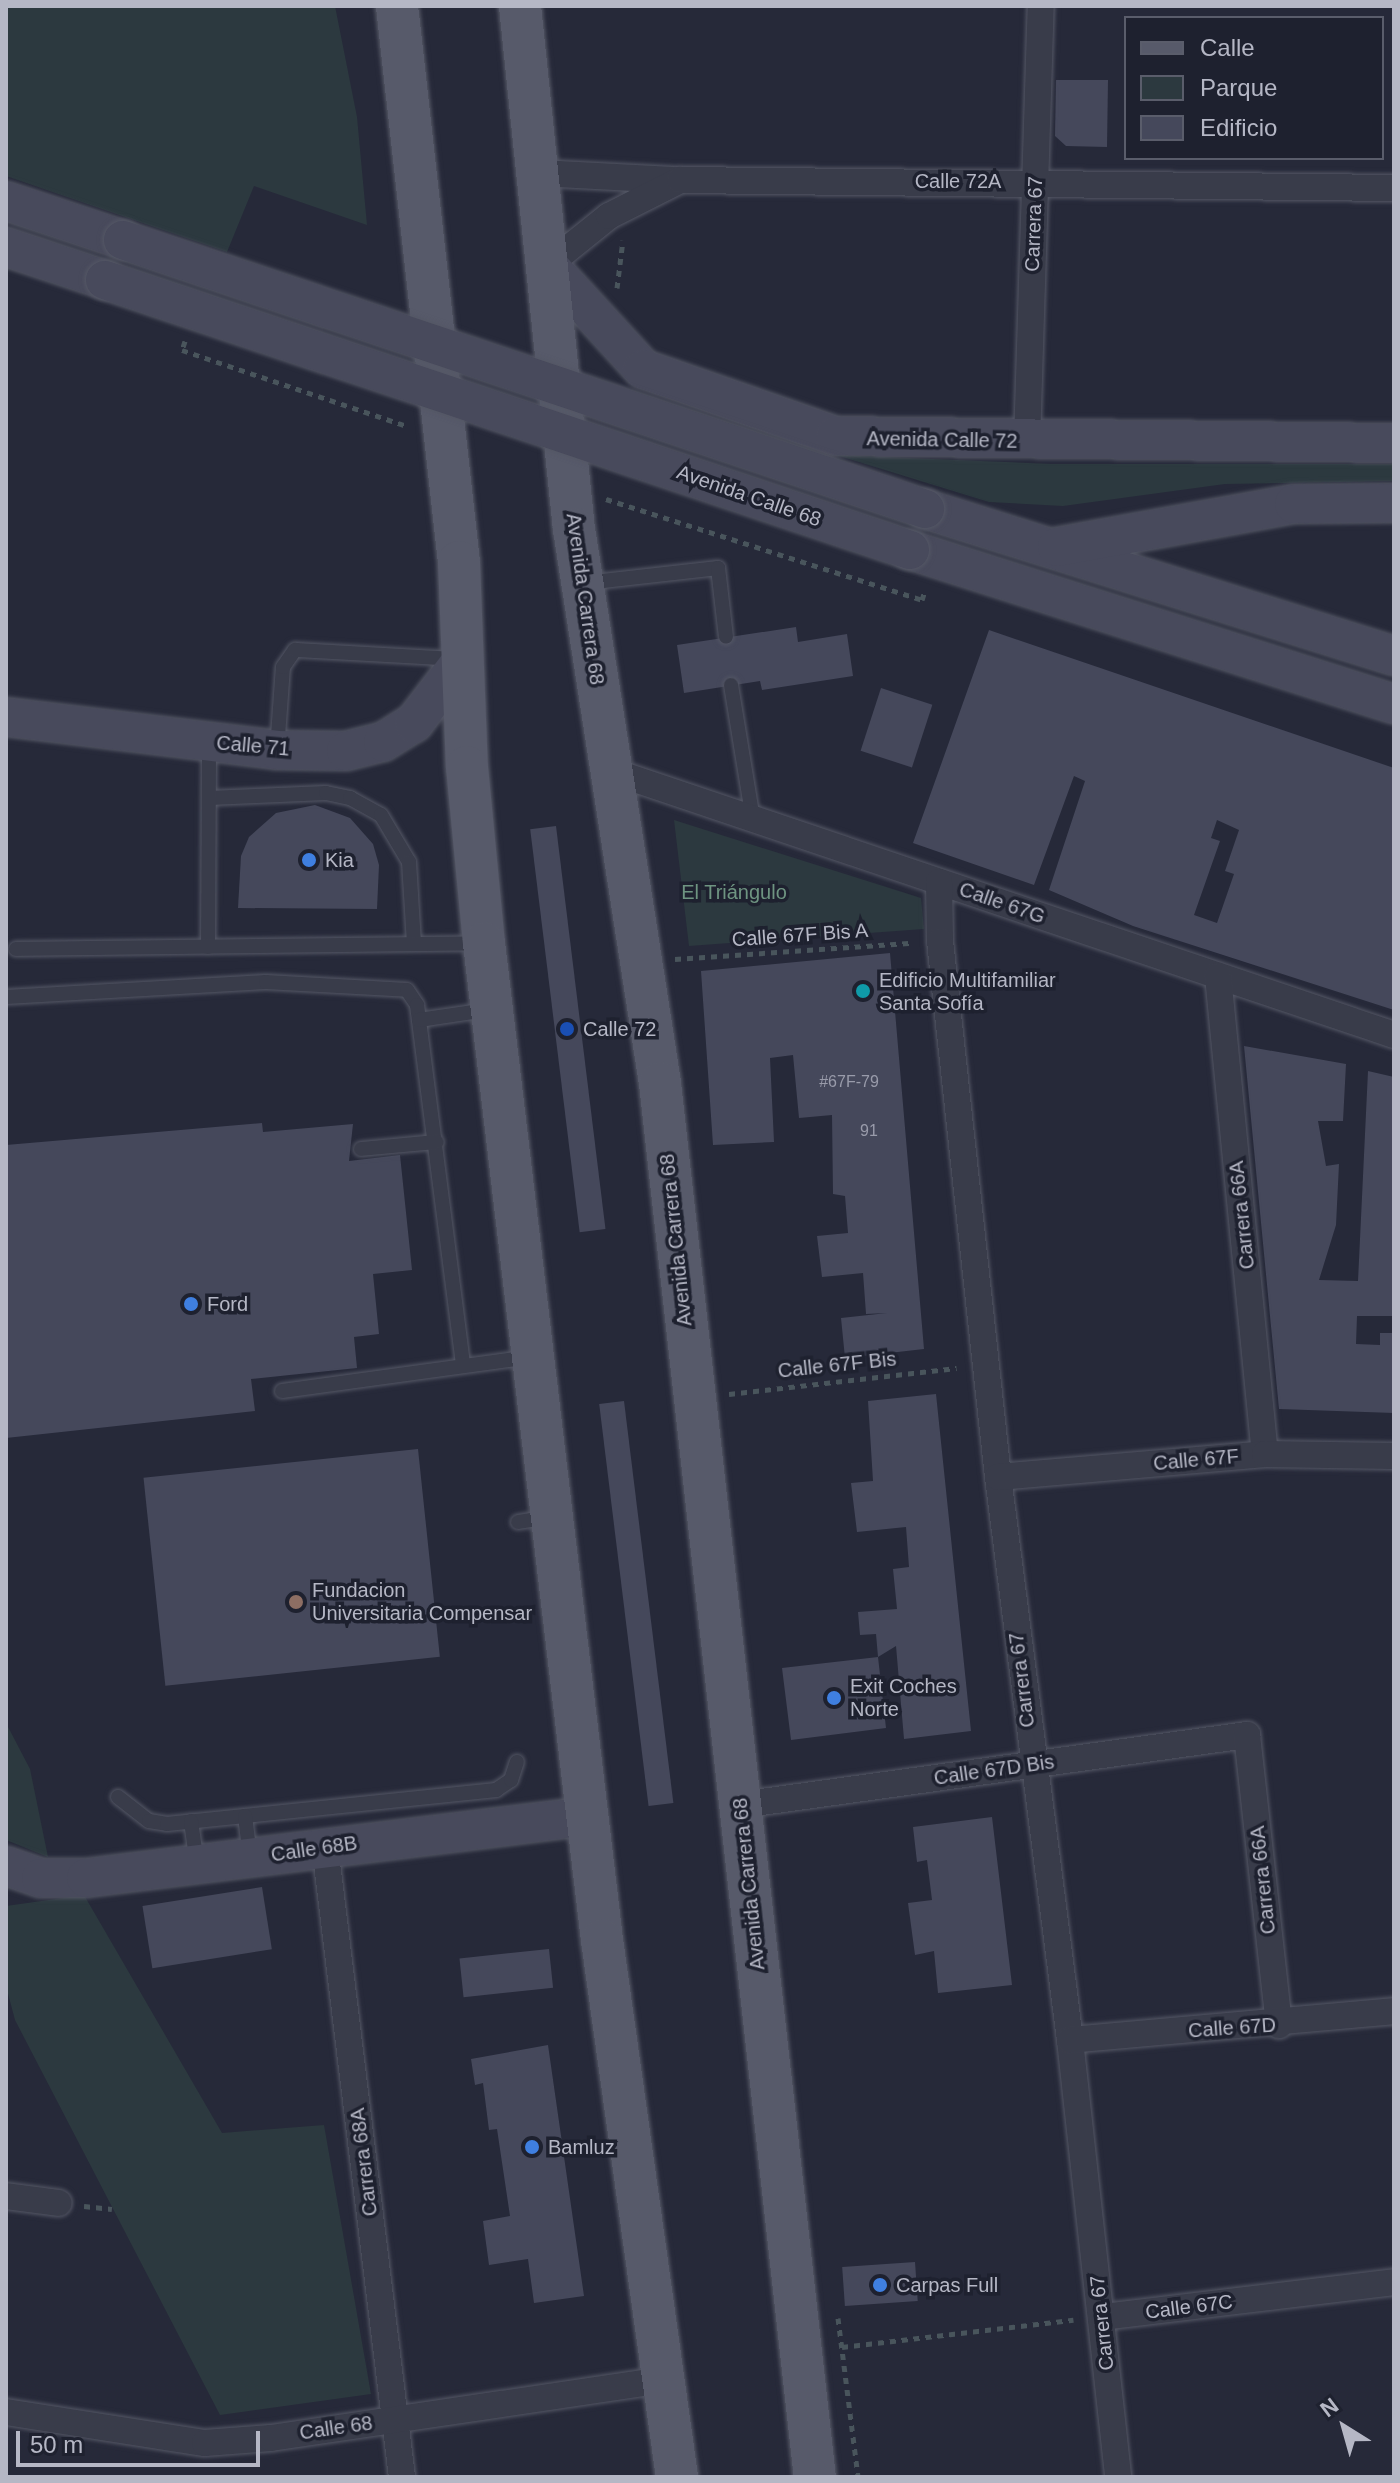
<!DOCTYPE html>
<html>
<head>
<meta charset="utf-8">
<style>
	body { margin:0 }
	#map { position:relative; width:1400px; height:2483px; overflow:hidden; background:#262939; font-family:Helvetica,sans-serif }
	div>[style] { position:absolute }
	.green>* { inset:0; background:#2c393f }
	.building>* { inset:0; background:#45485b; transform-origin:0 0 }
	.path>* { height:5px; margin-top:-2.5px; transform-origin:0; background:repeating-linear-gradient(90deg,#49555c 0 6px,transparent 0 12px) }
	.roads { filter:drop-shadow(0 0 2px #545765) drop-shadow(0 0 2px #545765) }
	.lane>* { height:14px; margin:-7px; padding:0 7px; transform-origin:7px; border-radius:7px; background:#393c4a }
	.street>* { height:26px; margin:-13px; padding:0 13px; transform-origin:13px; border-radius:13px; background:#393c4a }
	.secondary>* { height:38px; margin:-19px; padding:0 19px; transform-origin:19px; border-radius:19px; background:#484a5c }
	.primary>* { height:42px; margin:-21px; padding:0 21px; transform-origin:21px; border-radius:21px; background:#575a6a }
	.bridges { filter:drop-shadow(0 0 2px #545765) drop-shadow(0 0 2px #545765) }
	.secondary-bridge>* { height:38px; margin:-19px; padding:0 19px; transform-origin:19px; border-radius:19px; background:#484a5c }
	.dots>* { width:22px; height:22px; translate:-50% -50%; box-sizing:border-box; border:4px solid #1e212f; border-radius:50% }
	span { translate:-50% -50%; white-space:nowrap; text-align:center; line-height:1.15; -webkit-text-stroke:7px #1e212f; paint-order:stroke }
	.number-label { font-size:16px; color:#999baa }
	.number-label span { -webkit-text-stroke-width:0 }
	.street-label { font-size:20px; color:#b5b7c5 }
	.poi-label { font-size:20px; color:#b5b7c5 }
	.left { translate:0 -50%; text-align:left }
	.park-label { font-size:20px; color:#6e9481 }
	.frame { position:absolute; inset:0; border:8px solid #b5b7c5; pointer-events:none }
	.legend { position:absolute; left:1124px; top:16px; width:260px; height:144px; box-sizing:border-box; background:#1e212f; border:2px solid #5a5d6b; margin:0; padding:10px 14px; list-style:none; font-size:24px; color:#b5b7c5 }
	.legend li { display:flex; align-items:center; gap:16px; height:40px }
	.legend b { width:40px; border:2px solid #5a5d6b }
	.north { position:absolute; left:1304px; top:2387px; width:80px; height:80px; -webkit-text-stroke:6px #1e212f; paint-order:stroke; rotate:323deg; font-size:22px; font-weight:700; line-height:32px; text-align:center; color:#b5b7c5 }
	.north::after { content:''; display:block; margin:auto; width:28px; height:36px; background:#b5b7c5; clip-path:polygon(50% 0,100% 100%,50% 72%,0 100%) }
	.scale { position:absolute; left:16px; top:2431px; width:244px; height:36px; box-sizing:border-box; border:4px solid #b5b7c5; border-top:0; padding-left:10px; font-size:24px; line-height:28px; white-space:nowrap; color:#b5b7c5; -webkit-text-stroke:6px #1e212f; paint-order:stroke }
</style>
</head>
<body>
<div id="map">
	<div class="green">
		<i style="clip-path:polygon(6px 6px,335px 6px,357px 117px,367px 225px,254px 186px,227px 252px,6px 176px)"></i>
		<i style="clip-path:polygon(836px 455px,1052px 464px,1394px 464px,1394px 481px,1225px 484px,1063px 506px,989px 502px)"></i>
		<i style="clip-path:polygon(674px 820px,921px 898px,924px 929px,689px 946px)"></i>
		<i style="clip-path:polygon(6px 1723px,30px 1769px,48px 1857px,6px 1840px)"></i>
		<i style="clip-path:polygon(84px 1895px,222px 2133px,324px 2125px,371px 2394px,220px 2415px,15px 2020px,6px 1986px,6px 1906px)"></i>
	</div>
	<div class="building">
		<i style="clip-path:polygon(1056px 80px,1108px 80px,1107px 147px,1066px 146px,1055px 136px)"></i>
		<i style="clip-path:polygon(796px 627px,798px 642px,847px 634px,853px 676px,762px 690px,760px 681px,684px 693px,677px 645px)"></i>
		<i style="clip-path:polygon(evenodd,989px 630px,1394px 768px,1394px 1010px,1133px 926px,1049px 890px,1085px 781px,1074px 776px,1034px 885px,913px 843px,989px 630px,1217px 820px,1239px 830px,1225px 871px,1234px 874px,1217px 923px,1194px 915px,1220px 841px,1211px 838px,1217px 820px)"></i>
		<i style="left:881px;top:688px;width:54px;height:66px;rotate:18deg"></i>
		<i style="clip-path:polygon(315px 805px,350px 818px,373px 844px,379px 865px,377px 909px,238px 908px,241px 856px,249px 837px,276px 813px)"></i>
		<i style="left:556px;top:826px;width:406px;height:26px;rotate:83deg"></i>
		<i style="clip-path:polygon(890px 953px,924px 1349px,845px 1358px,841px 1318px,887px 1313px,866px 1314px,863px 1273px,822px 1277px,817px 1236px,848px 1233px,845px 1196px,833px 1194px,832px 1115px,799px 1118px,793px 1055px,770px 1058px,774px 1142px,713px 1145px,701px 971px)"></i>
		<i style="clip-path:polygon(1244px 1046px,1346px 1064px,1343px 1121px,1318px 1121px,1326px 1166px,1339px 1164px,1336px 1225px,1319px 1280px,1358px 1281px,1368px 1071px,1394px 1077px,1394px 1316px,1357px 1316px,1356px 1344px,1380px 1345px,1380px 1333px,1394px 1333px,1394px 1413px,1279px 1409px)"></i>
		<i style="clip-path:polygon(262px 1123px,263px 1132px,353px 1124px,349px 1161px,400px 1155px,412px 1270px,373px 1274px,379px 1334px,354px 1337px,357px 1368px,251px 1379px,255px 1411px,6px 1438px,6px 1145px)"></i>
		<i style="clip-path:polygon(936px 1394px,971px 1731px,904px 1739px,896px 1646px,878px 1657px,886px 1728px,791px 1740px,782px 1668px,878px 1657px,876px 1634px,860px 1635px,858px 1612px,897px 1609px,893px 1569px,909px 1567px,906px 1527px,857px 1532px,851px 1483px,873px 1481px,868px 1401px)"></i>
		<i style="left:624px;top:1401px;width:405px;height:25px;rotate:83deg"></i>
		<i style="left:418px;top:1449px;width:209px;height:276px;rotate:84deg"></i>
		<i style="clip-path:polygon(992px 1817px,1012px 1985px,938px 1993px,934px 1951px,915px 1955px,908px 1903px,932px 1900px,927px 1860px,917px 1862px,913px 1827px)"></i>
		<i style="left:262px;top:1887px;width:63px;height:121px;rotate:81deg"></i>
		<i style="left:549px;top:1949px;width:39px;height:90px;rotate:84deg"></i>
		<i style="clip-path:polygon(548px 2045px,584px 2296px,534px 2303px,528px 2259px,489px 2265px,483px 2221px,510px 2216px,497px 2129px,489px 2130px,483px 2083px,475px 2085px,471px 2059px)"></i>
		<i style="left:915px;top:2262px;width:39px;height:73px;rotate:86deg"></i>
	</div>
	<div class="path">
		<i style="left:617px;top:288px;width:48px;rotate:-82.9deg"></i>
		<i style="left:185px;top:341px;width:9px;rotate:108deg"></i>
		<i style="left:182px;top:350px;width:237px;rotate:18.7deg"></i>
		<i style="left:606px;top:499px;width:332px;rotate:17.7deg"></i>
		<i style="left:922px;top:600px;width:10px;rotate:-73deg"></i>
		<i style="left:675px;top:959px;width:238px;rotate:-3.9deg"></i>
		<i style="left:729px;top:1394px;width:229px;rotate:-6.5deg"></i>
		<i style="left:84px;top:2206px;width:28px;rotate:6deg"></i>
		<i style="left:838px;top:2318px;width:160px;rotate:82.8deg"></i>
		<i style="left:842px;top:2347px;width:233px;rotate:-6.7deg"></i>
	</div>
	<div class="roads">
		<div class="lane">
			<i style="left:585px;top:583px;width:134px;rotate:-6.4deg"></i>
			<i style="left:718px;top:568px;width:69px;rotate:83.4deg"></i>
			<i style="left:731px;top:685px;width:136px;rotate:80.7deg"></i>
			<i style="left:277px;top:750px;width:83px;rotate:-85.9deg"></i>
			<i style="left:283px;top:667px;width:21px;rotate:-55deg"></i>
			<i style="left:295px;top:650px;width:161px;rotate:3.2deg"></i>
			<i style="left:209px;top:798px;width:117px;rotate:-2.4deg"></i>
			<i style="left:326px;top:793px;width:25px;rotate:12deg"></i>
			<i style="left:350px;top:798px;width:35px;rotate:29deg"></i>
			<i style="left:381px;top:815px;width:55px;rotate:59.2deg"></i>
			<i style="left:409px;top:862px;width:82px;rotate:86.5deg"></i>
			<i style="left:208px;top:947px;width:204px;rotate:-89.7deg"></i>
			<i style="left:16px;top:949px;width:464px;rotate:-0.7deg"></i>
			<i style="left:6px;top:997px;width:260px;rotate:-3.3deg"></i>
			<i style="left:266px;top:982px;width:141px;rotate:3.2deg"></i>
			<i style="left:407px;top:990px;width:18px;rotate:56deg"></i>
			<i style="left:417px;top:1005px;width:364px;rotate:82.7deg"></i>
			<i style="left:419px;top:1020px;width:69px;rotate:-8.4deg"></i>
			<i style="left:361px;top:1149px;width:76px;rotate:-5.3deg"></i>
			<i style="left:282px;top:1391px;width:251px;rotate:-7.8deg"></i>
			<i style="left:518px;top:1522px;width:30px;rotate:-9deg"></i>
			<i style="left:118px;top:1797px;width:39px;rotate:38deg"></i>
			<i style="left:149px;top:1821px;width:18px;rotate:9deg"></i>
			<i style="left:167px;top:1824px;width:331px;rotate:-5.9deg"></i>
			<i style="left:496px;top:1790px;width:18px;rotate:-34deg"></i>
			<i style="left:511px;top:1780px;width:19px;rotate:-72deg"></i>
			<i style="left:245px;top:1816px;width:41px;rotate:83deg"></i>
			<i style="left:191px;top:1821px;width:43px;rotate:82.1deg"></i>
		</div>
		<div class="street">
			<i style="left:539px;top:173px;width:134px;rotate:3deg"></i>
			<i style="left:548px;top:265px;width:78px;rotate:-38.8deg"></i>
			<i style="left:609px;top:216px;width:80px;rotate:-26.9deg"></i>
			<i style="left:680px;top:180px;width:714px;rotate:0.64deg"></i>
			<i style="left:1027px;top:442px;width:436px;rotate:-88.2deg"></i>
			<i style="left:611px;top:771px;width:826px;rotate:18.63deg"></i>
			<i style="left:939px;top:882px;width:59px;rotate:89deg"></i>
			<i style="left:940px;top:941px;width:539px;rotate:83.82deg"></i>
			<i style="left:998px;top:1477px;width:568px;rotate:82.71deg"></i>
			<i style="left:1070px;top:2040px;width:440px;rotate:83.7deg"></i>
			<i style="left:1218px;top:976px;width:480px;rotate:84.4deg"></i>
			<i style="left:998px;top:1477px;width:268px;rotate:-4.9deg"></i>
			<i style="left:1265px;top:1454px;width:129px;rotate:0.9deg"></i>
			<i style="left:740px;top:1805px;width:512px;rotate:-7.86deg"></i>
			<i style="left:1247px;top:1735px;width:292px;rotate:83.7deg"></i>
			<i style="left:325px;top:1847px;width:635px;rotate:83.03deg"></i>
			<i style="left:1070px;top:2040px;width:325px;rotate:-5.1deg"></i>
			<i style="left:6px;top:2196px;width:53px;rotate:7.5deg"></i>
			<i style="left:1102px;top:2317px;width:294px;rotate:-6.8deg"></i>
			<i style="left:6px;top:2412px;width:201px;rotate:8.9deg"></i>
			<i style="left:205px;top:2443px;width:66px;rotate:-4.3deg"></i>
			<i style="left:271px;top:2438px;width:399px;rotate:-8.4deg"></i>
		</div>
		<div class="secondary">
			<i style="left:6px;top:201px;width:123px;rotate:18.4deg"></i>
			<i style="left:6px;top:247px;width:104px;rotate:18.4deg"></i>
			<i style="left:548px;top:265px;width:141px;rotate:47.6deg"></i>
			<i style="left:643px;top:369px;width:203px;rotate:19.2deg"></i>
			<i style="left:835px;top:436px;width:559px;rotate:0.72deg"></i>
			<i style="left:925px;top:509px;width:491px;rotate:17.4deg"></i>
			<i style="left:1057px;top:547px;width:241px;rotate:-10.3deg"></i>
			<i style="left:1294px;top:504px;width:100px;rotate:-0.6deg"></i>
			<i style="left:910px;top:550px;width:508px;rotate:17.65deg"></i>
			<i style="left:6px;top:717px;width:273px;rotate:6.9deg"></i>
			<i style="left:277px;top:750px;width:69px;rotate:0.8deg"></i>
			<i style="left:346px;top:751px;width:38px;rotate:-14deg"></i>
			<i style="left:383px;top:742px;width:36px;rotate:-32deg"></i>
			<i style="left:414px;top:723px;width:81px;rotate:-52.6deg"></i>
			<i style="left:6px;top:1866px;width:37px;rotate:19deg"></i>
			<i style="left:41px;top:1878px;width:45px"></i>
			<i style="left:86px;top:1878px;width:506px;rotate:-7.04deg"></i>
		</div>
		<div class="primary">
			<i style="left:397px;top:6px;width:559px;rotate:83.64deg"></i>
			<i style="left:459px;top:562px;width:205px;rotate:87.8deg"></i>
			<i style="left:467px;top:767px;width:177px;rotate:84.5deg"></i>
			<i style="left:484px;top:943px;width:1004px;rotate:83.25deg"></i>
			<i style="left:602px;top:1940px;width:542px;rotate:82.05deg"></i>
			<i style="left:520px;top:6px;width:526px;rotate:84.11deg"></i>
			<i style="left:574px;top:529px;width:561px;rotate:81.18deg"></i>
			<i style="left:660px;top:1083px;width:1403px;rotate:83.66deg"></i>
		</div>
	</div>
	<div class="bridges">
		<div class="secondary-bridge">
			<i style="left:123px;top:240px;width:846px;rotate:18.54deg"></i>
			<i style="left:105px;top:280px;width:849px;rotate:18.54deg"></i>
		</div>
	</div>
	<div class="dots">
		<i style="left:309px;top:860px;background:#3f7fe0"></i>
		<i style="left:863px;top:991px;background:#0f9aa8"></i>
		<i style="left:567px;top:1029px;background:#1a4fb4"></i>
		<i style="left:191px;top:1304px;background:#3f7fe0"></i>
		<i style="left:296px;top:1602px;background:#8d6e63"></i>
		<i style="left:834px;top:1698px;background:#3f7fe0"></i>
		<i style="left:532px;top:2147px;background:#3f7fe0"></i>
		<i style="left:880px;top:2285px;background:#3f7fe0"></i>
	</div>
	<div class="number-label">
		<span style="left:849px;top:1082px">#67F-79</span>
		<span style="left:869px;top:1131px">91</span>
	</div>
	<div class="street-label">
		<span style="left:958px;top:181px">Calle 72A</span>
		<span style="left:1034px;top:224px;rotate:-88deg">Carrera 67</span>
		<span style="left:942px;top:440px;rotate:1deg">Avenida Calle 72</span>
		<span style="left:749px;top:496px;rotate:19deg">Avenida Calle 68</span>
		<span style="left:585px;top:599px;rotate:82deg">Avenida Carrera 68</span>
		<span style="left:253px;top:746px;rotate:5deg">Calle 71</span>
		<span style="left:1002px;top:903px;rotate:19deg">Calle 67G</span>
		<span style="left:800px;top:935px;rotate:-4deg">Calle 67F Bis A</span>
		<span style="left:1242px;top:1215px;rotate:-96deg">Carrera 66A</span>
		<span style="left:676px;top:1240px;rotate:-96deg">Avenida Carrera 68</span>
		<span style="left:837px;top:1365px;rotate:-6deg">Calle 67F Bis</span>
		<span style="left:1196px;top:1460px;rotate:-5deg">Calle 67F</span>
		<span style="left:1022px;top:1680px;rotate:-97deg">Carrera 67</span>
		<span style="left:994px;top:1770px;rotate:-8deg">Calle 67D Bis</span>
		<span style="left:314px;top:1849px;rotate:-8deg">Calle 68B</span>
		<span style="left:1263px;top:1880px;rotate:-96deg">Carrera 66A</span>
		<span style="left:749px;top:1884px;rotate:-96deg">Avenida Carrera 68</span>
		<span style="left:1232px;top:2028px;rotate:-4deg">Calle 67D</span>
		<span style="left:364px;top:2162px;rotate:-97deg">Carrera 68A</span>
		<span style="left:1189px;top:2307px;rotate:-7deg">Calle 67C</span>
		<span style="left:1102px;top:2323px;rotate:-96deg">Carrera 67</span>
		<span style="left:336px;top:2428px;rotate:-8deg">Calle 68</span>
	</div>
	<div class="poi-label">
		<span class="left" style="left:325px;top:860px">Kia</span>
		<span class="left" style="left:879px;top:992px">Edificio Multifamiliar<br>Santa Sofía</span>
		<span class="left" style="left:583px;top:1029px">Calle 72</span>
		<span class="left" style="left:207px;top:1304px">Ford</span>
		<span class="left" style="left:312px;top:1602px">Fundacion<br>Universitaria Compensar</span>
		<span class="left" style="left:850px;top:1698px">Exit Coches<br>Norte</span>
		<span class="left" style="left:548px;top:2147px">Bamluz</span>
		<span class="left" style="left:896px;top:2285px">Carpas Full</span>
	</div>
	<div class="park-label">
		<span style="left:734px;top:892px">El Triángulo</span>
	</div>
	<div class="frame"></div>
	<ul class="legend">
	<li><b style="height:10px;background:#575a6a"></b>Calle</li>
	<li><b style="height:22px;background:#2c393f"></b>Parque</li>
	<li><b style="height:22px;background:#45485b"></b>Edificio</li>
	</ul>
	<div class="north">N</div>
	<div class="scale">50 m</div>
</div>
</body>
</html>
